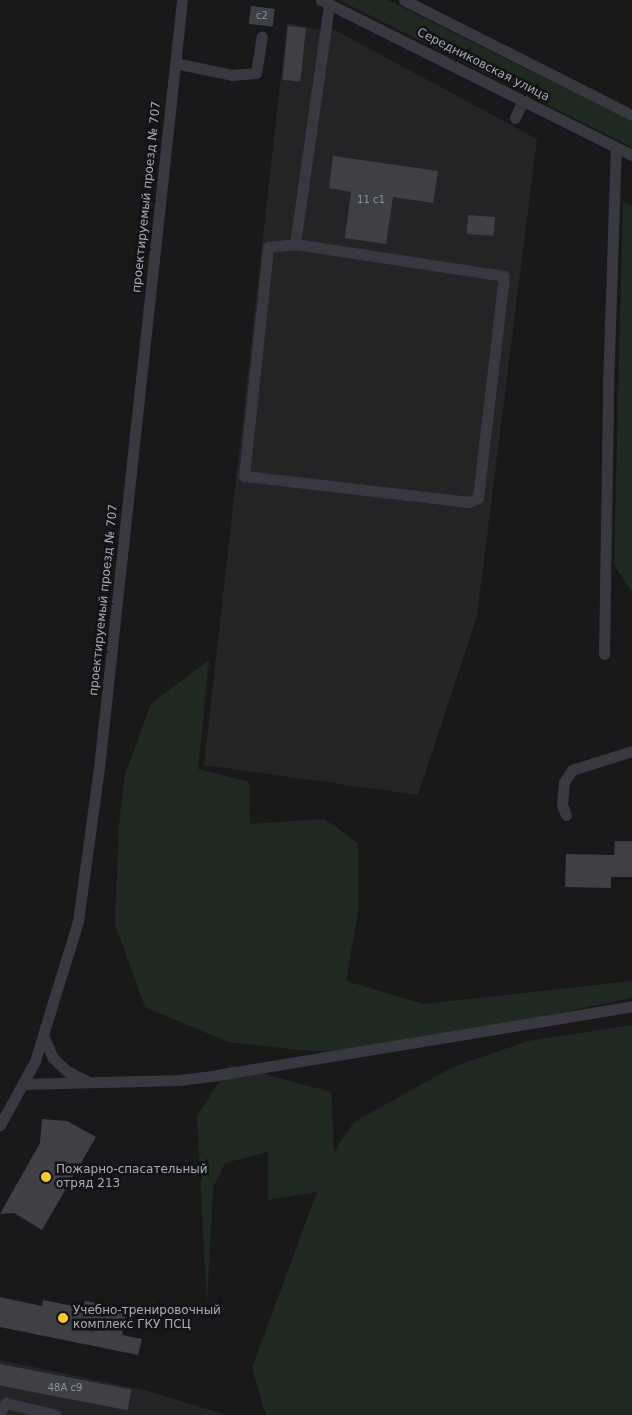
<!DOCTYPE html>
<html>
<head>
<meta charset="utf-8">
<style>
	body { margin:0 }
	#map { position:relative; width:632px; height:1415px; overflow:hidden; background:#18181a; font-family:"DejaVu Sans",sans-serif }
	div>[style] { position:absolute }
	.built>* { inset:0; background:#242427 }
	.green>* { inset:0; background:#1f2921 }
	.building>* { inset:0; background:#3f4045; transform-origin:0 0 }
	.minor>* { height:11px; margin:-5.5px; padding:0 5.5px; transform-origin:5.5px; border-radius:5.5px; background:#383940 }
	.dots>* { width:14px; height:14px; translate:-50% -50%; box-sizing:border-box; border:2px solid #131315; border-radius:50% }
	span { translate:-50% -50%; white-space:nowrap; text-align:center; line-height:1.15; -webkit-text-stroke:5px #131315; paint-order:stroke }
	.number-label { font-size:10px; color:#8e929e }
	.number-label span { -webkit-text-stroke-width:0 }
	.street-label { font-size:12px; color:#a9adbb }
	.poi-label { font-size:12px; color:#a9adbb }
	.left { translate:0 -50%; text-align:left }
</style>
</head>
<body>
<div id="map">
	<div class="built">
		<i style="clip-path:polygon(287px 23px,326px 31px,333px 29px,537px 139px,477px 616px,418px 795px,204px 765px)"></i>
		<i style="clip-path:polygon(0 1360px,144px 1390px,227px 1415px,0 1415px)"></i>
	</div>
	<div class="green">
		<i style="clip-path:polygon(339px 0,388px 0,632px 122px,632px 147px)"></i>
		<i style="clip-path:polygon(623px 201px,632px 206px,632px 591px,614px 565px)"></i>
		<i style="clip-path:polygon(209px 660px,198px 769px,249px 782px,250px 824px,324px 819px,358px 843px,358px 911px,346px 981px,423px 1004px,632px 981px,632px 998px,368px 1052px,309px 1051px,228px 1042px,145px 1007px,115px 924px,119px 824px,125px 775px,151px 704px)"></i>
		<i style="clip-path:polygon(632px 1025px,632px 1415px,266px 1415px,252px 1368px,317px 1192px,268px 1200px,268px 1152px,225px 1163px,213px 1187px,207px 1305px,197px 1116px,230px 1065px,331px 1092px,334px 1152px,354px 1122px,453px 1067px,528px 1041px)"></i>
	</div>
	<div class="building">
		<i style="left:251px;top:6px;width:24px;height:18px;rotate:7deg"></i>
		<i style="left:288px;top:26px;width:18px;height:54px;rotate:6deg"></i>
		<i style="clip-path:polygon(333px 156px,438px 171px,433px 203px,393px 197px,386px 244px,345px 238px,351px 192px,329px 188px)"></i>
		<i style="left:468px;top:215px;width:27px;height:19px;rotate:4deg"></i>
		<i style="clip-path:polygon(615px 841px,632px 841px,632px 877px,611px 877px,611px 888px,565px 887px,566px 854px,614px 855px)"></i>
		<i style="clip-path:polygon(42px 1119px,67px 1121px,96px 1137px,42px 1230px,14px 1213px,0 1214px,40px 1143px)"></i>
		<i style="clip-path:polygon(0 1297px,42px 1306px,43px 1300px,83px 1308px,85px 1301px,127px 1309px,122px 1335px,142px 1339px,138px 1355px,0 1327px)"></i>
		<i style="left:0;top:1364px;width:134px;height:21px;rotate:11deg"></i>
	</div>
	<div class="minor">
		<i style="left:321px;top:0;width:347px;rotate:26.5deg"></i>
		<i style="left:404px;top:0;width:255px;rotate:26.8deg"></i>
		<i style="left:175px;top:63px;width:58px;rotate:11.9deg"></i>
		<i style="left:232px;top:75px;width:24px;rotate:-5deg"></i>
		<i style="left:256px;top:73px;width:37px;rotate:-81deg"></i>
		<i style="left:515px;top:118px;width:20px;rotate:-66deg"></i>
		<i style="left:295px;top:244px;width:211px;rotate:8.7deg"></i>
		<i style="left:504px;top:276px;width:224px;rotate:96.7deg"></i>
		<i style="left:478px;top:498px;width:10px;rotate:156deg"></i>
		<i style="left:469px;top:502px;width:226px;rotate:-173.4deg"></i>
		<i style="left:244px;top:476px;width:230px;rotate:-84deg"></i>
		<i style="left:268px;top:247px;width:27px;rotate:-6deg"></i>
		<i style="left:295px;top:244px;width:242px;rotate:-81.9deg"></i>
		<i style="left:604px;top:654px;width:269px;rotate:-89.1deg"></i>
		<i style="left:608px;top:385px;width:238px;rotate:-88.1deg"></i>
		<i style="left:566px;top:815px;width:11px;rotate:-112deg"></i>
		<i style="left:562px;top:805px;width:23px;rotate:-85deg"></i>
		<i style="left:564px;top:782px;width:14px;rotate:-56deg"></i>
		<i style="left:572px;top:770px;width:63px;rotate:-17.6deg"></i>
		<i style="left:43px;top:1035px;width:25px;rotate:67deg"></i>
		<i style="left:53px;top:1058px;width:19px;rotate:43deg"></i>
		<i style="left:67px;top:1071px;width:22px;rotate:27deg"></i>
		<i style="left:23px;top:1084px;width:156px;rotate:-1.5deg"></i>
		<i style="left:179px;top:1080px;width:38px;rotate:-7deg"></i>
		<i style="left:217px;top:1075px;width:421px;rotate:-9.4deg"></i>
		<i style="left:0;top:1125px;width:73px;rotate:-61.3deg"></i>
		<i style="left:35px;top:1061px;width:146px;rotate:-72.9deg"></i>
		<i style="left:78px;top:921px;width:154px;rotate:-82.2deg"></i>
		<i style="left:99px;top:768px;width:772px;rotate:-83.83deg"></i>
		<i style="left:0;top:1413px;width:12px;rotate:-59deg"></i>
		<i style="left:6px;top:1403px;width:51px;rotate:13.5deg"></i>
	</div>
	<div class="dots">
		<i style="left:46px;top:1177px;background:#ffc82b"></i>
		<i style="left:63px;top:1318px;background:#ffc82b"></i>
	</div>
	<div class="number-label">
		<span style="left:262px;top:16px">с2</span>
		<span style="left:371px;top:200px">11 с1</span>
		<span style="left:65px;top:1388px">48А с9</span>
	</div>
	<div class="street-label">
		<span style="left:483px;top:65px;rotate:27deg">Середниковская улица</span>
		<span style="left:147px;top:197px;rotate:-84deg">проектируемый проезд № 707</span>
		<span style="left:104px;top:600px;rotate:-84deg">проектируемый проезд № 707</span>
	</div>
	<div class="poi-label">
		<span class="left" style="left:56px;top:1177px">Пожарно-спасательный<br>отряд 213</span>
		<span class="left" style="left:73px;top:1318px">Учебно-тренировочный<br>комплекс ГКУ ПСЦ</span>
	</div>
</div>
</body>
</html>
